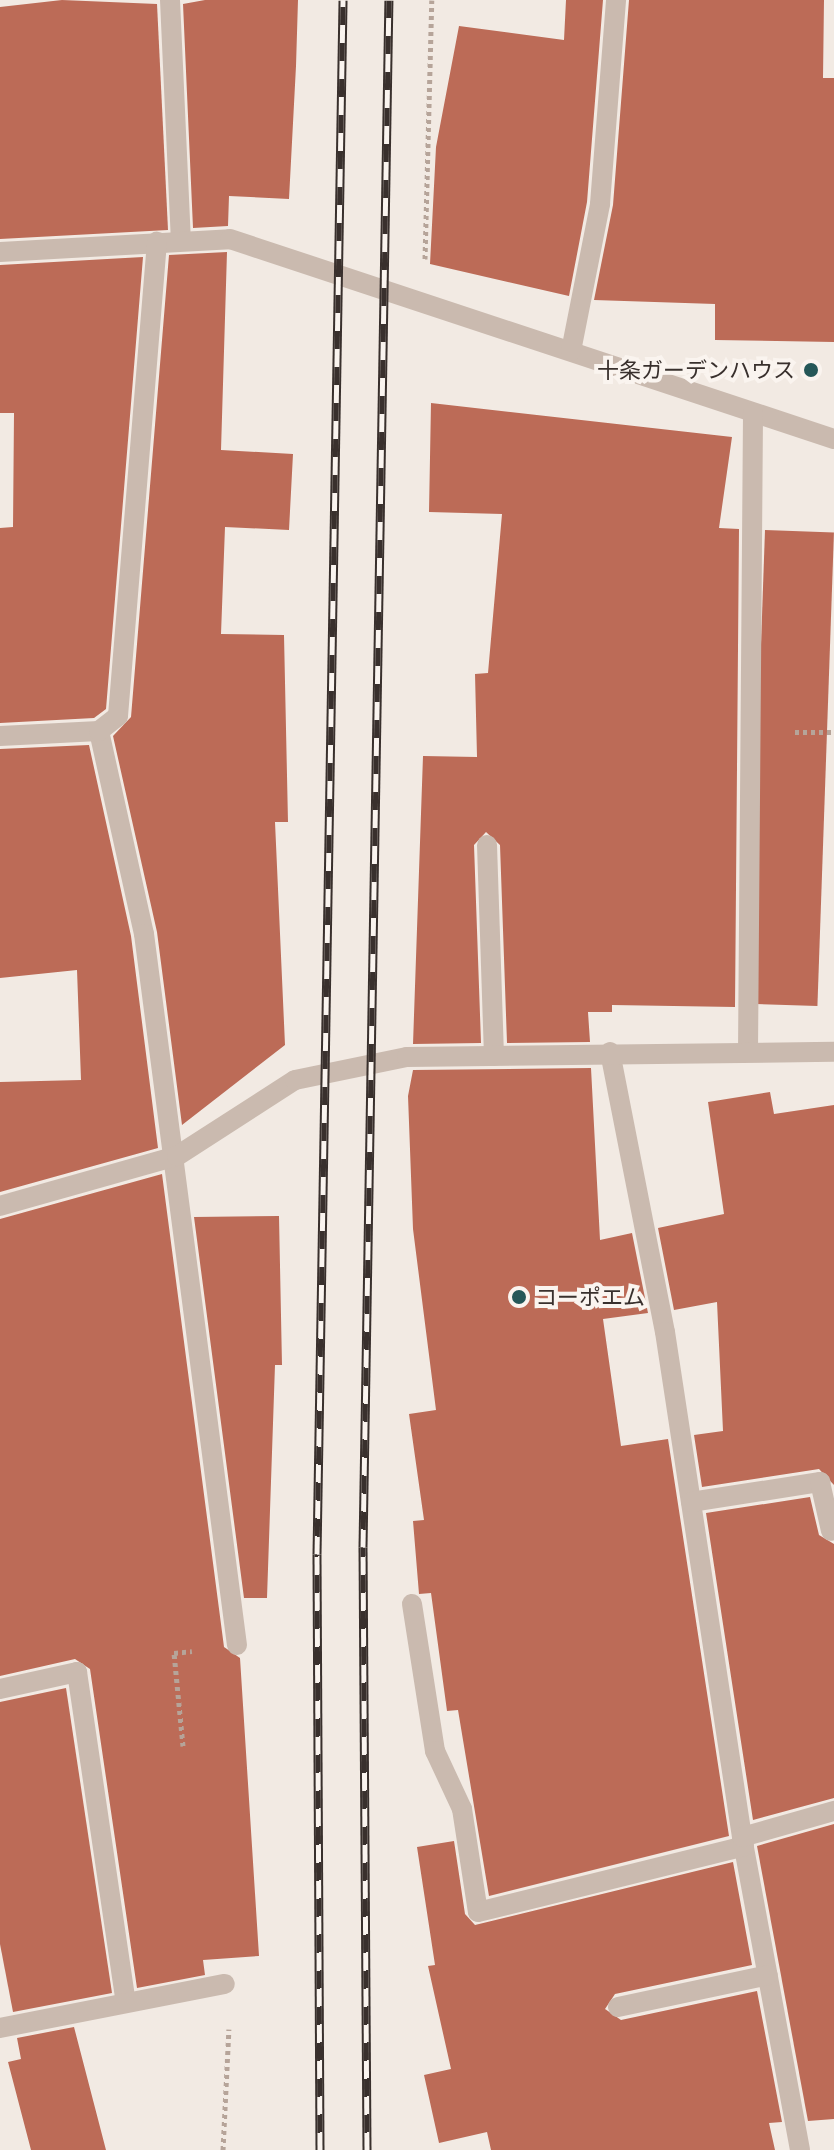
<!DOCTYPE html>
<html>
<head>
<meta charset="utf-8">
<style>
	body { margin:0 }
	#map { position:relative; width:834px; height:2150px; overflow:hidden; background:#f2eae3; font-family:Ubuntu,"Noto Sans JP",sans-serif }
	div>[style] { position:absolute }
	.building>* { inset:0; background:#bc6b57; transform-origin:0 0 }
	.path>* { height:5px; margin-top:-2.5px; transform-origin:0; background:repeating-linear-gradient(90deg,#b6a499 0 4px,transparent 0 8px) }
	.minor>* { height:20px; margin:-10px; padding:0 10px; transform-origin:10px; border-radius:10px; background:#cabaaf }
	.rail>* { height:9px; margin-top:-4.5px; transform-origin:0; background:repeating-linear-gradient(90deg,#faf4ef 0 18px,#39302d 0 36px); box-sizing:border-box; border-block:2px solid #39302d }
	.dots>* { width:22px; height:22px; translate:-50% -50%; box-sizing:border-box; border:4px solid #faf4ef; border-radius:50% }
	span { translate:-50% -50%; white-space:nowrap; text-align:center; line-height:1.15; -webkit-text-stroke:8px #faf4ef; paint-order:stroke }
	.poi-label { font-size:22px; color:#39302d }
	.right { translate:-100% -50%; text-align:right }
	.left { translate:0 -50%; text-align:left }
</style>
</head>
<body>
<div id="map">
	<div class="building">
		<i style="clip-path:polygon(62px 0,157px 4px,168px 230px,0 239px,0 7px)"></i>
		<i style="clip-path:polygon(205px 0,298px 0,296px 66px,289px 199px,229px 196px,228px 226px,193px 228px,183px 4px)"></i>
		<i style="clip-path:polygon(566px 0,603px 0,587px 202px,569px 296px,430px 264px,436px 147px,459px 26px,564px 40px)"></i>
		<i style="clip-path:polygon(629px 0,824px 0,823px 78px,834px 78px,834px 342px,715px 340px,715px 304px,594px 300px,613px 205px)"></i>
		<i style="clip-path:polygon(227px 252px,221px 450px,293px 454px,289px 530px,225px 527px,221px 634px,284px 635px,288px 822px,275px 822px,285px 1045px,182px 1125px,157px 932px,113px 736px,131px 717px,169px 255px)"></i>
		<i style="clip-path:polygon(143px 257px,106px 709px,94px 718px,0 723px,0 528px,13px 527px,14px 413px,0 413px,0 265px)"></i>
		<i style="clip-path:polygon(431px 403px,732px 437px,719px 528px,739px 529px,735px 1007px,612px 1005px,612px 1012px,588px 1012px,590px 1042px,507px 1043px,500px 845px,486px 832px,474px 845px,481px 1043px,413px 1044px,423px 756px,477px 757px,475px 674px,488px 673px,502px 514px,429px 512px)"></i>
		<i style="left:765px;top:530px;width:69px;height:474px;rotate:2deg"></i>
		<i style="clip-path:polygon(89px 745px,131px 936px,158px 1148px,0 1192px,0 1082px,81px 1080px,77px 970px,0 978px,0 749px)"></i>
		<i style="clip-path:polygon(591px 1068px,600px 1240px,632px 1233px,648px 1313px,603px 1319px,621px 1446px,668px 1439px,729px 1836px,489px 1896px,458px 1710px,447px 1711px,431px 1593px,419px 1594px,413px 1521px,424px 1520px,409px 1414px,436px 1410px,413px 1229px,408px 1096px,413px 1070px)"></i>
		<i style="clip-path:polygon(770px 1092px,774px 1114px,834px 1105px,834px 1485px,819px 1469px,702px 1487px,694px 1435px,723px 1431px,717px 1302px,674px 1310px,658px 1228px,724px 1214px,708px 1102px)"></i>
		<i style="clip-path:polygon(162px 1174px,224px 1647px,240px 1658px,259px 1956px,203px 1960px,205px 1975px,137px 1988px,90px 1669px,75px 1659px,0 1676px,0 1219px)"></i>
		<i style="clip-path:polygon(279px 1216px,282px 1365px,275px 1365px,267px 1598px,244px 1598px,194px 1217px)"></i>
		<i style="clip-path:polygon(810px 1497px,819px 1535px,834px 1544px,834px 1798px,753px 1820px,706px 1513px)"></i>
		<i style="clip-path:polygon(66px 1688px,112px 1993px,13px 2012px,0 1944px,0 1702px)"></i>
		<i style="clip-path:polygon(834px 1824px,834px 2119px,808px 2121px,757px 1846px)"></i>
		<i style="clip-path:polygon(454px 1841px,465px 1914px,475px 1925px,733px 1862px,752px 1965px,615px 1994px,605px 2009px,621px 2020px,757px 1991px,782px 2122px,769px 2123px,775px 2150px,491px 2150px,487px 2132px,439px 2143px,424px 2075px,451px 2069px,428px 1966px,435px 1965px,417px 1847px)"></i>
		<i style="clip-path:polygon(74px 2027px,106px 2150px,31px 2150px,8px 2062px,21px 2059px,17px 2038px)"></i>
	</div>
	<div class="path">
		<i style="left:425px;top:259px;width:259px;rotate:-88.5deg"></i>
		<i style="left:795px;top:732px;width:39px"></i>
		<i style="left:183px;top:1746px;width:93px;rotate:-95.5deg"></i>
		<i style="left:174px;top:1653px;width:18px;rotate:-6deg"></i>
		<i style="left:223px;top:2150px;width:121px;rotate:-87.2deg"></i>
	</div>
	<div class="minor">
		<i style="left:170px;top:0;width:240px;rotate:87.4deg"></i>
		<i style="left:0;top:252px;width:230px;rotate:-3.2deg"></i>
		<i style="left:230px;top:239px;width:636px;rotate:18.32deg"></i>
		<i style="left:571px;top:351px;width:150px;rotate:-78.8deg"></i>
		<i style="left:600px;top:204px;width:205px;rotate:-85.5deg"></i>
		<i style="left:99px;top:731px;width:208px;rotate:77.5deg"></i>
		<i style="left:144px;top:934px;width:717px;rotate:82.55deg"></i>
		<i style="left:0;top:736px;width:99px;rotate:-2.9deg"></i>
		<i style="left:99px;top:731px;width:24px;rotate:-38deg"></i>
		<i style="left:118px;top:716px;width:476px;rotate:-85.3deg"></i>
		<i style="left:487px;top:845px;width:211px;rotate:88.1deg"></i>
		<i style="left:610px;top:1052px;width:285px;rotate:78.9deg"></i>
		<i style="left:665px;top:1332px;width:511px;rotate:81.33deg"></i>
		<i style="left:742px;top:1837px;width:318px;rotate:79.5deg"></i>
		<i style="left:748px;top:1052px;width:639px;rotate:-89.55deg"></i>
		<i style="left:0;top:1206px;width:184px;rotate:-15.8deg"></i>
		<i style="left:177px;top:1156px;width:140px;rotate:-32.8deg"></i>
		<i style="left:295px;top:1080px;width:114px;rotate:-11.6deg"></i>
		<i style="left:407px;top:1057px;width:427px;rotate:-0.7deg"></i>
		<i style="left:691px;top:1502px;width:131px;rotate:-8.8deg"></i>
		<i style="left:820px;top:1482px;width:50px;rotate:77.3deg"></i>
		<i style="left:412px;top:1604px;width:149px;rotate:81.1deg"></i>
		<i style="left:435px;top:1751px;width:64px;rotate:65deg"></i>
		<i style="left:462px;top:1809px;width:104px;rotate:81.2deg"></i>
		<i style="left:478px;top:1912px;width:274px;rotate:-13.9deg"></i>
		<i style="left:0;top:1689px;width:79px;rotate:-12.4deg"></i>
		<i style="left:77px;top:1672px;width:334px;rotate:81.6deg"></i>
		<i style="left:742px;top:1837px;width:96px;rotate:-15.8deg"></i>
		<i style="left:618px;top:2007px;width:153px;rotate:-12deg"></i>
		<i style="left:0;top:2028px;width:229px;rotate:-11.1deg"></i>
	</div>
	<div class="rail">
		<i style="left:320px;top:2150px;width:596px;rotate:-90.29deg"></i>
		<i style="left:317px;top:1554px;width:1554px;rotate:-89.04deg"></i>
		<i style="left:367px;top:2150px;width:603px;rotate:-90.38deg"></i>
		<i style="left:363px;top:1547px;width:1547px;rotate:-89.04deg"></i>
	</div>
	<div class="dots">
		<i style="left:811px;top:370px;background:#255758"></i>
		<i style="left:519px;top:1297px;background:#255758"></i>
	</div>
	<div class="poi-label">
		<span class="right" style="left:795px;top:370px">十条ガーデンハウス</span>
		<span class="left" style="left:535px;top:1297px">コーポエム</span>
	</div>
</div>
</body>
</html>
